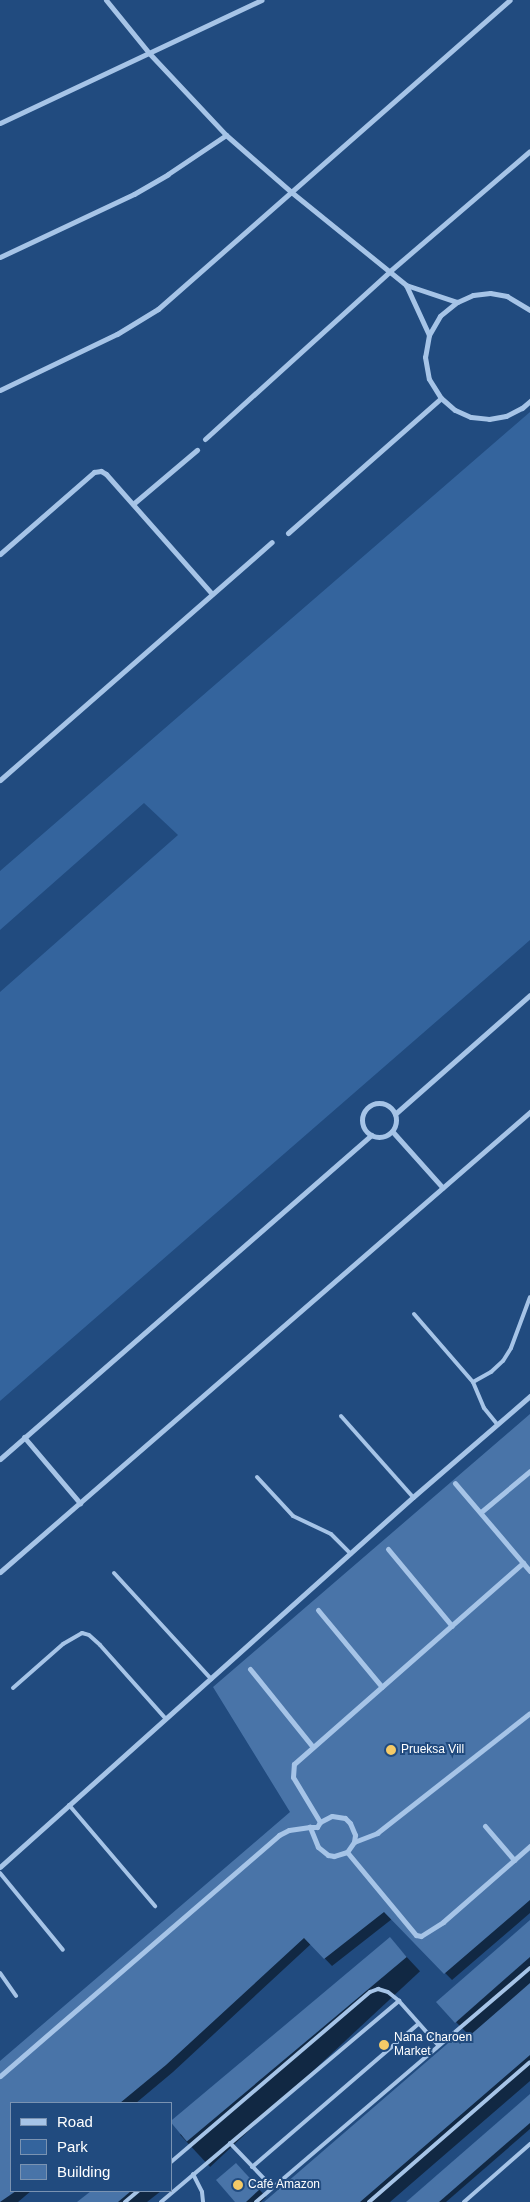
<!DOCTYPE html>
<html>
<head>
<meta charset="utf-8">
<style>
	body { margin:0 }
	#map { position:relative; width:530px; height:2202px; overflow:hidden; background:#214b7f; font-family:Helvetica,sans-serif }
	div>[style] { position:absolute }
	.green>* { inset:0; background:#34649d }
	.shadow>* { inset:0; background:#0007; transform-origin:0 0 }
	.building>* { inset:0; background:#4974a8; transform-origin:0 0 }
	.service>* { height:4px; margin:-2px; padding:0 2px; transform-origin:2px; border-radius:2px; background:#a6c4e7 }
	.minor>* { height:5px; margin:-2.5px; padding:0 2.5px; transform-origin:2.5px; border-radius:2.5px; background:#a6c4e7 }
	.minor>.ring { margin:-2.5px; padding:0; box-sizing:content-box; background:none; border:5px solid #a6c4e7; border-radius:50% }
	.dots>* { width:14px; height:14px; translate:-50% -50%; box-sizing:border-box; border:2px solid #214b7f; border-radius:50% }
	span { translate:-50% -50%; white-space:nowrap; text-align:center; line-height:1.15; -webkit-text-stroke:4px #214b7f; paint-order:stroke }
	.poi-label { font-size:12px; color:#fff }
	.left { translate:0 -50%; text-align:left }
	.legend { position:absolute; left:10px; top:2102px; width:162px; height:90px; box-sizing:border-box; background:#214b7f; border:1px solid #7a93b2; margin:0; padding:6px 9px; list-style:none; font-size:15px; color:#fff }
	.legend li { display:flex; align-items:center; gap:10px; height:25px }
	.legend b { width:25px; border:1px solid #7a93b2 }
</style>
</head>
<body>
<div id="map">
	<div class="green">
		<i style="clip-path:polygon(530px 412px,530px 940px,0 1401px,0 992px,178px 835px,144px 803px,0 930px,0 871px)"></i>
	</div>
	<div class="shadow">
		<i style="clip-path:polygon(530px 1416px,530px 1913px,452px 1980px,392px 1919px,332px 1966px,311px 1944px,173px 2072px,136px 2103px,11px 2103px,11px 2191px,31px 2191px,18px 2202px,0 2202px,0 2063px,292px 1812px)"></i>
		<i style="clip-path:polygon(530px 1922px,530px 2081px,390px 2202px,266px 2202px,470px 2036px,456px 2022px)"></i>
		<i style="left:390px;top:1939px;width:44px;height:287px;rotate:47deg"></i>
		<i style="clip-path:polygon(530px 2096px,530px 2129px,446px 2202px,407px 2202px)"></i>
		<i style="clip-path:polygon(243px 2171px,266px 2197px,261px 2202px,237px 2202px)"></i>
		<i style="clip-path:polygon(93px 2191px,161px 2191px,147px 2202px,79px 2202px)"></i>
	</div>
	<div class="building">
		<i style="clip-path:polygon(530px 1414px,530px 1900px,444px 1974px,384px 1912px,324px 1959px,304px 1938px,166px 2065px,120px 2103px,11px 2103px,11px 2191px,16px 2191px,0 2202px,0 2061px,290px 1812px,213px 1687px)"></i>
		<i style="clip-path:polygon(530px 1920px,530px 1957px,455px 2023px,436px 2002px)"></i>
		<i style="left:390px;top:1937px;width:26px;height:287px;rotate:50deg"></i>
		<i style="clip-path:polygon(530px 1983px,530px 2055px,360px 2202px,264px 2202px,454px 2038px,460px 2044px)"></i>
		<i style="clip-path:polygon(530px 2094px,530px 2123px,439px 2202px,406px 2202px)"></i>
		<i style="clip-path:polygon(236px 2163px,260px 2189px,246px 2202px,235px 2202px,216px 2180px)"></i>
		<i style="clip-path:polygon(91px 2191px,131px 2191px,118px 2202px,77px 2202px)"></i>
	</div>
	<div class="service">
		<i style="left:414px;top:1314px;width:90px;rotate:49.1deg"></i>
		<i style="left:341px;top:1416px;width:108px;rotate:48.4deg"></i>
		<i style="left:497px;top:1424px;width:21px;rotate:-129deg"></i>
		<i style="left:484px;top:1408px;width:28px;rotate:-113deg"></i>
		<i style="left:473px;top:1382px;width:21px;rotate:-29deg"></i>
		<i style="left:491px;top:1372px;width:16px;rotate:-43deg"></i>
		<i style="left:503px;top:1361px;width:15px;rotate:-58deg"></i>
		<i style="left:511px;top:1348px;width:54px;rotate:-69.6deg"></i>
		<i style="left:257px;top:1477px;width:53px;rotate:47.3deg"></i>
		<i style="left:293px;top:1516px;width:42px;rotate:25.3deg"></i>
		<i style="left:331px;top:1534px;width:28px;rotate:45deg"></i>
		<i style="left:114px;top:1573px;width:144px;rotate:47.5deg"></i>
		<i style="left:13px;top:1688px;width:67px;rotate:-41.3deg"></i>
		<i style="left:63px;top:1644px;width:22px;rotate:-30deg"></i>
		<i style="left:82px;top:1633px;width:7px;rotate:16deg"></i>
		<i style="left:89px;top:1635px;width:15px;rotate:42deg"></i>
		<i style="left:100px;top:1645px;width:99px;rotate:48.3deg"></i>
		<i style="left:69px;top:1805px;width:133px;rotate:49.6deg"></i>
		<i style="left:0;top:1873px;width:99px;rotate:50.7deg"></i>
		<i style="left:0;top:1973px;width:28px;rotate:55deg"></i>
		<i style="left:230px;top:2143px;width:61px;rotate:46.3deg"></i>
		<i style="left:171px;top:2162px;width:262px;rotate:-40.5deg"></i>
		<i style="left:370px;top:1992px;width:9px;rotate:-21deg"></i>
		<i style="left:378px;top:1989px;width:10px;rotate:17deg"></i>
		<i style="left:388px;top:1992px;width:14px;rotate:39deg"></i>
		<i style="left:399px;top:2001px;width:59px;rotate:48.4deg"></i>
		<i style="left:252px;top:2167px;width:219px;rotate:-40.7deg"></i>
		<i style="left:193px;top:2174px;width:20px;rotate:63deg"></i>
		<i style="left:202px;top:2192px;width:10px;rotate:84deg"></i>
		<i style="left:125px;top:2202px;width:17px;rotate:-40deg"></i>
		<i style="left:161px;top:2202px;width:312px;rotate:-40.2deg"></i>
		<i style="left:256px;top:2202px;width:360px;rotate:-40.5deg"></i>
		<i style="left:369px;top:2202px;width:213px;rotate:-41deg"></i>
		<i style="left:464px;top:2202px;width:88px;rotate:-41.3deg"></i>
	</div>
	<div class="minor">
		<i style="left:106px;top:0;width:68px;rotate:50.9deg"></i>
		<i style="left:149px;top:53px;width:112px;rotate:46.8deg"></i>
		<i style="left:226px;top:135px;width:85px;rotate:41.2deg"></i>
		<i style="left:290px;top:191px;width:149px;rotate:39deg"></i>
		<i style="left:406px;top:285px;width:54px;rotate:18.4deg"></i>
		<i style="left:0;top:123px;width:289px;rotate:-25.2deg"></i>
		<i style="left:0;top:257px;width:148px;rotate:-25.2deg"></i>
		<i style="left:134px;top:194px;width:39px;rotate:-30deg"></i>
		<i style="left:168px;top:174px;width:70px;rotate:-33.9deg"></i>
		<i style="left:406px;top:285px;width:55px;rotate:65.3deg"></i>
		<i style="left:530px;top:310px;width:27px;rotate:-149deg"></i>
		<i style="left:507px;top:296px;width:17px;rotate:-170deg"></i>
		<i style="left:490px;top:293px;width:17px;rotate:173deg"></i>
		<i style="left:473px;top:295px;width:17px;rotate:156deg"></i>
		<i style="left:457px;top:302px;width:22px;rotate:141deg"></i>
		<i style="left:440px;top:316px;width:22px;rotate:120deg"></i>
		<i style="left:429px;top:335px;width:22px;rotate:100deg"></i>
		<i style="left:425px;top:357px;width:22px;rotate:80deg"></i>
		<i style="left:429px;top:379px;width:22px;rotate:58deg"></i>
		<i style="left:441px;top:398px;width:18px;rotate:41deg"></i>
		<i style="left:455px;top:410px;width:17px;rotate:24deg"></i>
		<i style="left:471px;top:417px;width:18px;rotate:6deg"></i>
		<i style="left:489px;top:419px;width:17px;rotate:-10deg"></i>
		<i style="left:506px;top:416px;width:18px;rotate:-27deg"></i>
		<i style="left:522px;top:408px;width:11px;rotate:-41deg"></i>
		<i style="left:0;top:390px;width:130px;rotate:-25.6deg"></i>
		<i style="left:117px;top:334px;width:48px;rotate:-31.4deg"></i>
		<i style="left:158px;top:309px;width:468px;rotate:-41.3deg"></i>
		<i style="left:205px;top:439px;width:250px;rotate:-42.2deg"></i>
		<i style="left:390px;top:271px;width:184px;rotate:-40.6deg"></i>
		<i style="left:133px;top:504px;width:84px;rotate:-40.2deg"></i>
		<i style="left:288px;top:533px;width:204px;rotate:-41.4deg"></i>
		<i style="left:0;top:554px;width:125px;rotate:-41.1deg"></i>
		<i style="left:94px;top:472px;width:7px;rotate:-8deg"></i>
		<i style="left:101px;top:471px;width:6px;rotate:31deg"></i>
		<i style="left:106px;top:474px;width:160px;rotate:48.5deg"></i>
		<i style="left:0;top:780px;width:361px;rotate:-41.2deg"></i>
		<i class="ring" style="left:362px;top:1103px;width:29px;height:29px"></i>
		<i style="left:395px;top:1114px;width:180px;rotate:-41.4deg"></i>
		<i style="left:392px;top:1131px;width:76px;rotate:48.2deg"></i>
		<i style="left:24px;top:1437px;width:87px;rotate:49.7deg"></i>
		<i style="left:0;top:1459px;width:493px;rotate:-41.1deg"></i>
		<i style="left:481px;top:1512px;width:64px;rotate:-39.9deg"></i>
		<i style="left:388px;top:1549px;width:100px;rotate:50.3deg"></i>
		<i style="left:523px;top:1563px;width:11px;rotate:49deg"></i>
		<i style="left:0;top:1572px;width:702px;rotate:-40.96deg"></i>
		<i style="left:318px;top:1610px;width:100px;rotate:50.3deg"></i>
		<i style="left:250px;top:1669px;width:100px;rotate:51.1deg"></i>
		<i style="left:332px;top:1816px;width:13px;rotate:9deg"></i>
		<i style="left:345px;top:1818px;width:7px;rotate:45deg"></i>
		<i style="left:350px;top:1823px;width:13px;rotate:67deg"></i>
		<i style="left:355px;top:1835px;width:7px;rotate:98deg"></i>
		<i style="left:354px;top:1842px;width:12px;rotate:125deg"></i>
		<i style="left:347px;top:1852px;width:14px;rotate:163deg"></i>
		<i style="left:334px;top:1856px;width:6px;rotate:-171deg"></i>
		<i style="left:328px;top:1855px;width:13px;rotate:-141deg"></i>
		<i style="left:318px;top:1847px;width:22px;rotate:-112deg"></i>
		<i style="left:310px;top:1827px;width:7px"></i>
		<i style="left:317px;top:1827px;width:6px;rotate:-59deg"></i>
		<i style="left:320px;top:1822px;width:13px;rotate:-27deg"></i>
		<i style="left:320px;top:1822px;width:52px;rotate:-121deg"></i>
		<i style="left:293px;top:1777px;width:13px;rotate:-86deg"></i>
		<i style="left:294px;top:1764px;width:305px;rotate:-41.3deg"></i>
		<i style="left:523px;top:1563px;width:105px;rotate:-130.4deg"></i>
		<i style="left:485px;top:1826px;width:45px;rotate:49.5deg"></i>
		<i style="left:354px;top:1842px;width:25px;rotate:-21deg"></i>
		<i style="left:377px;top:1833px;width:194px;rotate:-38.1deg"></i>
		<i style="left:347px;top:1852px;width:108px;rotate:50.3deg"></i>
		<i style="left:416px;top:1935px;width:5px;rotate:11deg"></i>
		<i style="left:421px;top:1936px;width:26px;rotate:-32deg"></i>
		<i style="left:443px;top:1922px;width:116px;rotate:-41.1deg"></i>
		<i style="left:0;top:1867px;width:554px;rotate:-41.86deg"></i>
		<i style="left:413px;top:1497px;width:155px;rotate:-40.8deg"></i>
		<i style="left:0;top:2076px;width:369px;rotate:-40.8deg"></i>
		<i style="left:279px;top:1835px;width:11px;rotate:-27deg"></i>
		<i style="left:289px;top:1830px;width:21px;rotate:-8deg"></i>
	</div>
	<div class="dots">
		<i style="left:391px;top:1750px;background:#f4ca67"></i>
		<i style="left:384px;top:2045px;background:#f4ca67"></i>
		<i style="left:238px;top:2185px;background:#f4ca67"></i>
	</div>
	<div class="poi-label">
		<span class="left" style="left:401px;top:1750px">Prueksa Vill</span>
		<span class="left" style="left:394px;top:2045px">Nana Charoen<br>Market</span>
		<span class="left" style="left:248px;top:2185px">Café Amazon</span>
	</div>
	<ul class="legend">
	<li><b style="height:6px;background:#a6c4e7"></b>Road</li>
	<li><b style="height:14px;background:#34649d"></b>Park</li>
	<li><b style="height:14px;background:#4974a8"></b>Building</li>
	</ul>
</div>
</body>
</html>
